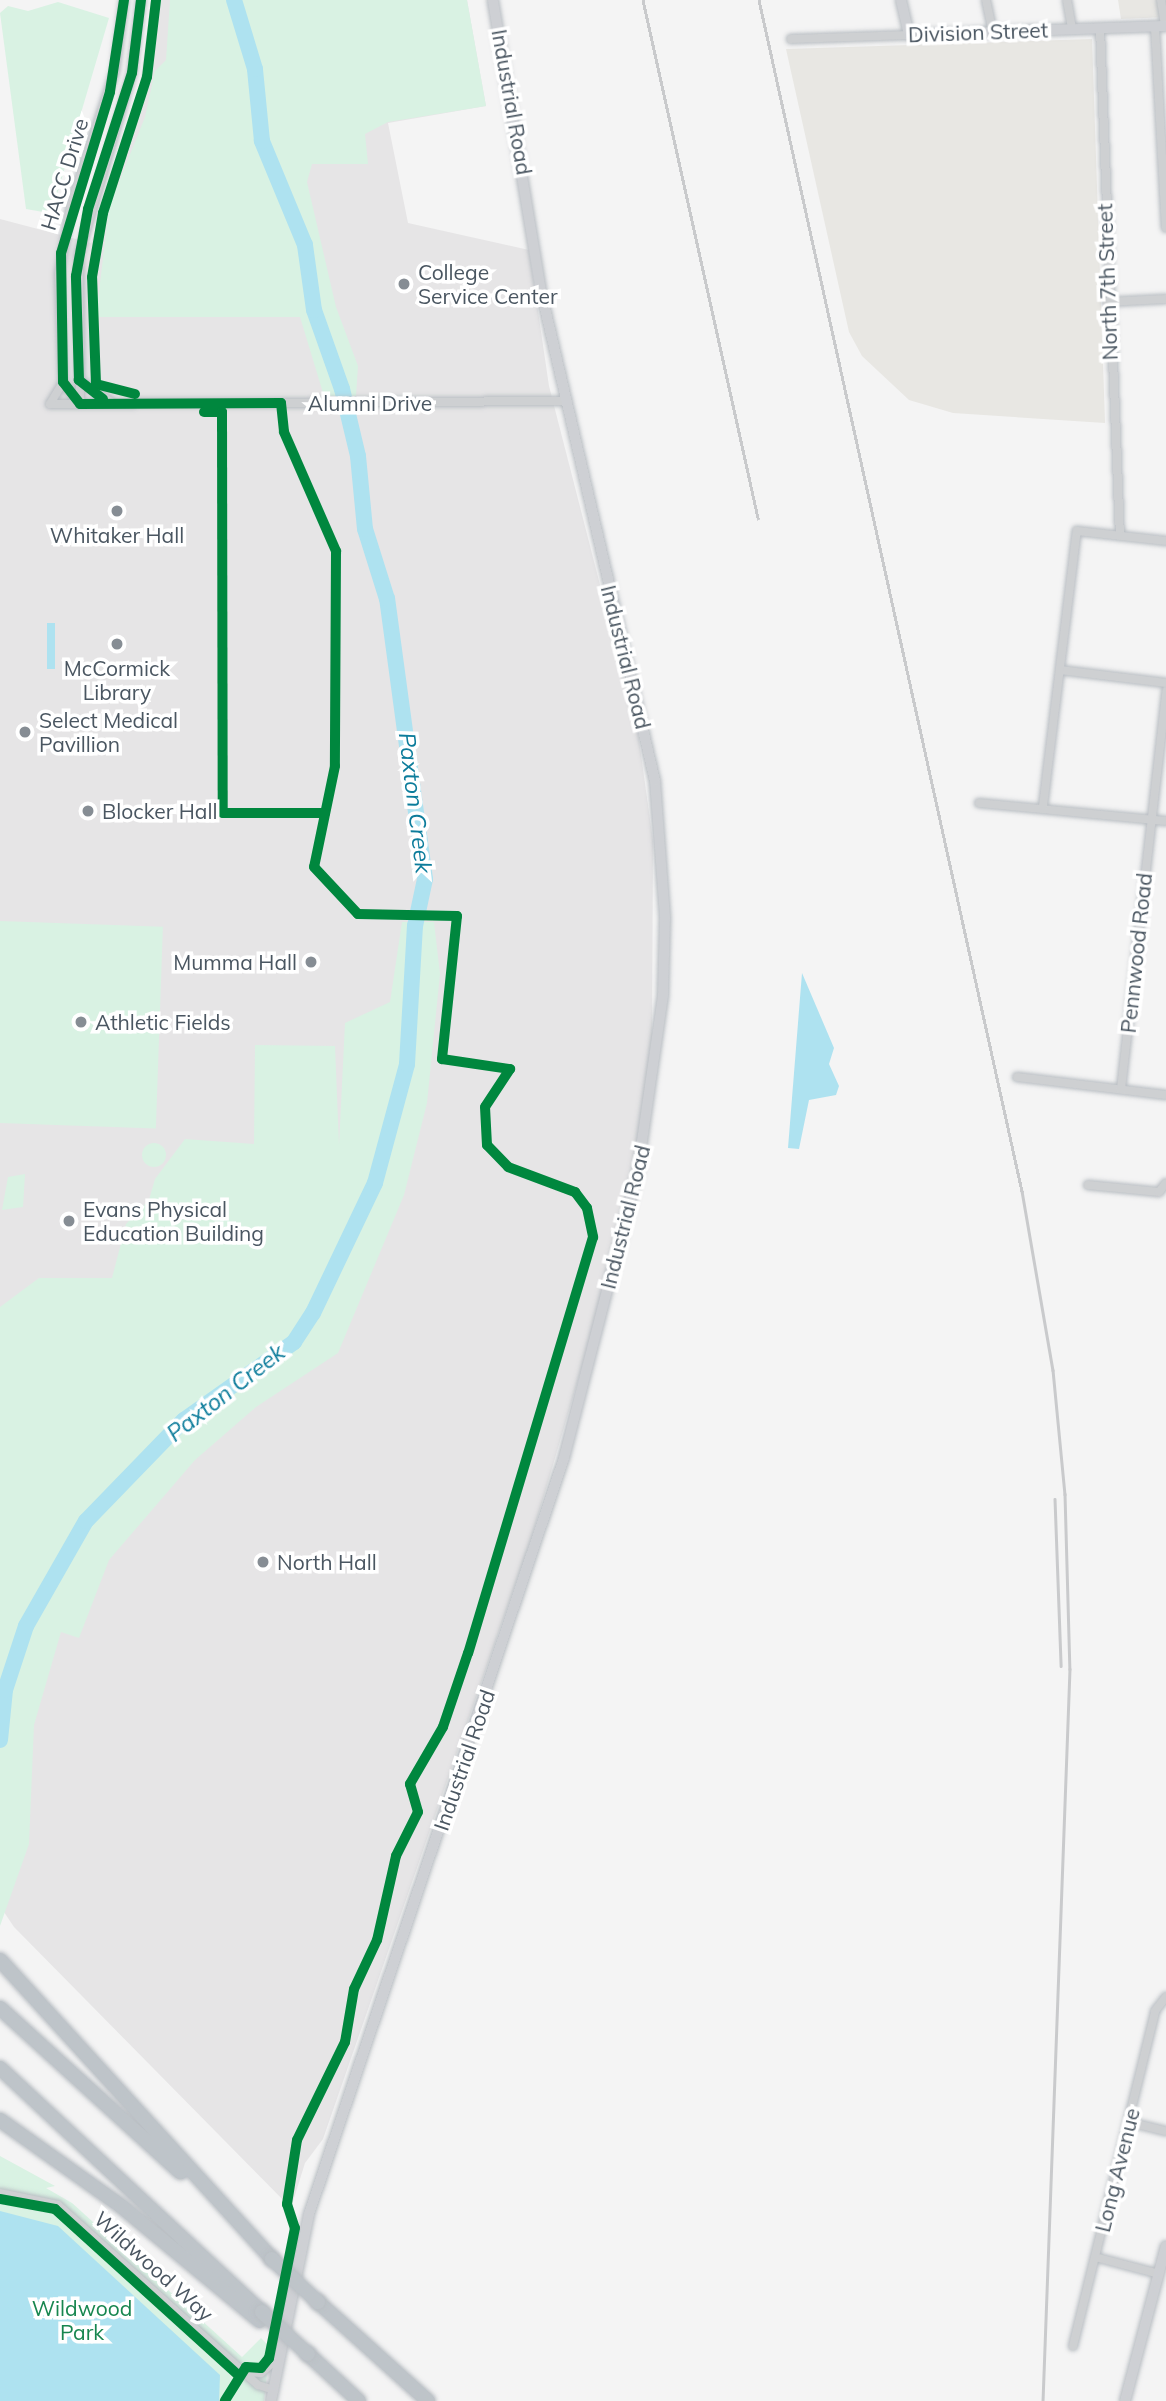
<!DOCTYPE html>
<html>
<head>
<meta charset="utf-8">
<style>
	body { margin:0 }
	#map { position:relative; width:1166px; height:2401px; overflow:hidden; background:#f4f4f4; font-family:Mulish,sans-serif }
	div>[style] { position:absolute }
	.commercial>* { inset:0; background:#e8e7e3 }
	.education>* { inset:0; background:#e6e5e6 }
	.green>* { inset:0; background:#d9f2e3; transform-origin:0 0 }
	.round { border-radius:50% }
	.water>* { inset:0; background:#aee2f0; transform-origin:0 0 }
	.river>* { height:16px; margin:-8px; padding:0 8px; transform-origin:8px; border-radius:8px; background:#aee2f0 }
	.roads { filter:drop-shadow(0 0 2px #b9bec3) drop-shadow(0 0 2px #b9bec3) }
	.street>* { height:8px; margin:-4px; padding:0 4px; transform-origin:4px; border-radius:4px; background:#ced0d2 }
	.secondary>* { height:10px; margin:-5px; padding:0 5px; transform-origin:5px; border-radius:5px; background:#ced0d4 }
	.highway>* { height:14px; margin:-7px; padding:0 7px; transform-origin:7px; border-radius:7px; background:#bec4c9 }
	.rail>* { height:2.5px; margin:-1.25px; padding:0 1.25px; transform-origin:1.25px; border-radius:1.25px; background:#c9cacc }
	.bridges { filter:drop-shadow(0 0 2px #b9bec3) drop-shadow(0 0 2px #b9bec3) }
	.highway-bridge>* { height:14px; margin:-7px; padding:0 7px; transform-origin:7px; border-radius:7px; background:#bec4c9 }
	.cycleway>* { height:10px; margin:-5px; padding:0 5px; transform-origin:5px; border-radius:5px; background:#00873e }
	.dots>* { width:19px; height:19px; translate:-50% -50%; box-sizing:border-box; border:4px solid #fff; border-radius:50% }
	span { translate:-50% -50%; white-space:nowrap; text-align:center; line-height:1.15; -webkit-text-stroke:7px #fff; paint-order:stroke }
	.street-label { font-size:21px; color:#4a5661 }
	.poi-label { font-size:21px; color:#4a5661 }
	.left { translate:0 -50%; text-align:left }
	.right { translate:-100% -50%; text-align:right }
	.park-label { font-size:21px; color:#17864f }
	.water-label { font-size:23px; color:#0c7c9b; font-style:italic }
</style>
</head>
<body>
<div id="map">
	<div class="commercial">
		<i style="clip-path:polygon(1118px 0,1166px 0,1166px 17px,1121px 19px)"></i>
		<i style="clip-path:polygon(1092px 39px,1105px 423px,953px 413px,909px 400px,862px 356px,849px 332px,786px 49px)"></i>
	</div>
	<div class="education">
		<i style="clip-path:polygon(151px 0,467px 0,486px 106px,388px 123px,408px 223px,529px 250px,549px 386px,638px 733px,653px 841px,652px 1040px,633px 1172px,604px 1292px,532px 1536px,323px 2139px,305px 2163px,291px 2208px,14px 1927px,0 1906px,0 219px,91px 243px,139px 91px)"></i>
	</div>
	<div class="green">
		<i style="clip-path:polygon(170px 0,467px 0,486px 106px,388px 122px,365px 134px,368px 164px,312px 164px,307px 182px,336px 307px,358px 366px,356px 396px,324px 396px,300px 317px,96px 317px,109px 207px,145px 117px,155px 71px,166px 60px)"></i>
		<i style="clip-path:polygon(58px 2px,109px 18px,53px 208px,43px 212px,26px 209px,0 13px,8px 6px,28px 11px)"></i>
		<i style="left:0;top:921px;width:163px;height:202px;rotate:2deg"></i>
		<i style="clip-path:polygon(402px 922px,434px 922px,440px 974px,427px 1103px,404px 1195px,338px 1353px,256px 1407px,195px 1460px,109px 1560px,79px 1638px,61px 1632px,34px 1725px,29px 1844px,0 1926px,0 1307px,39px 1278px,112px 1278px,126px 1224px,149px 1200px,155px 1179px,185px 1139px,254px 1144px,255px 1045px,335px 1046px,339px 1145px,345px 1023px,390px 1002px)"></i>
		<i class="round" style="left:142px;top:1143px;width:24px;height:24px"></i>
		<i style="clip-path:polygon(25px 1174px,23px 1207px,2px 1210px,8px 1177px)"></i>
		<i style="clip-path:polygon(0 2156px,55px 2186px,46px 2188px,72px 2203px,242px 2357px,261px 2338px,270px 2347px,264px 2401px,0 2401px)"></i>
	</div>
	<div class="water">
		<i style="left:47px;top:623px;width:8px;height:46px"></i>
		<i style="clip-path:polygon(802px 973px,834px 1048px,829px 1064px,839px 1086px,836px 1095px,809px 1100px,799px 1149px,788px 1148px)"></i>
		<i style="clip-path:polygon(0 2211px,58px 2226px,220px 2375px,219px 2401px,0 2401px)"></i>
	</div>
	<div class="river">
		<i style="left:0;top:1740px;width:50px;rotate:-84.3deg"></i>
		<i style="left:5px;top:1690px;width:67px;rotate:-71.8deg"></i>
		<i style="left:26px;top:1626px;width:121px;rotate:-60.3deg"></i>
		<i style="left:86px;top:1521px;width:141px;rotate:-45.9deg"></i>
		<i style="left:184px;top:1420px;width:135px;rotate:-35.3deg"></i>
		<i style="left:294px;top:1342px;width:35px;rotate:-57deg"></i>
		<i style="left:313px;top:1313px;width:144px;rotate:-64.5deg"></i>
		<i style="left:375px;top:1183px;width:123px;rotate:-74.9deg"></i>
		<i style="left:407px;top:1064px;width:138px;rotate:-86.7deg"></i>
		<i style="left:415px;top:926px;width:48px;rotate:-78deg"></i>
		<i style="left:425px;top:879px;width:283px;rotate:-97.7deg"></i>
		<i style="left:387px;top:599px;width:73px;rotate:-107.4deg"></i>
		<i style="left:365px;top:529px;width:73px;rotate:-95.5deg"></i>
		<i style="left:358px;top:456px;width:69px;rotate:-103.4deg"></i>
		<i style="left:342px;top:389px;width:84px;rotate:-109.5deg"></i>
		<i style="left:314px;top:310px;width:66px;rotate:-97.9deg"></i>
		<i style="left:305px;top:245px;width:113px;rotate:-112.5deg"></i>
		<i style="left:262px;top:141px;width:72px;rotate:-95.6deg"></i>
		<i style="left:255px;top:69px;width:72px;rotate:-106.9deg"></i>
	</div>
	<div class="roads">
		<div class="street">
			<i style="left:986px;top:0;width:33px;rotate:78deg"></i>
			<i style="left:1067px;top:0;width:29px;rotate:80deg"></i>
			<i style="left:1161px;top:0;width:26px;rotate:81deg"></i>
			<i style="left:1155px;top:27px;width:201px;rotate:86.9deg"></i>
			<i style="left:1100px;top:28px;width:508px;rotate:87.75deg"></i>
			<i style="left:791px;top:39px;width:118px;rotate:-1.9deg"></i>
			<i style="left:1107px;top:302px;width:59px;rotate:-2.9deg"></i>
			<i style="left:79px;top:380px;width:41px;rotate:34.1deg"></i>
			<i style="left:50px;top:404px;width:514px;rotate:-0.33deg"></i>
			<i style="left:50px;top:404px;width:26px;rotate:-59deg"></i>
			<i style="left:80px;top:404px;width:28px;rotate:-128deg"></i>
			<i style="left:63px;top:382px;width:108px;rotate:-92.1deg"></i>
			<i style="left:59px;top:274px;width:70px;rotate:-80.1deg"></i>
			<i style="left:71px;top:205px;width:142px;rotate:-71.9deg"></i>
			<i style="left:115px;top:70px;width:71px;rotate:-82.7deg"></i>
			<i style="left:80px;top:404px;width:149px;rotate:-90.4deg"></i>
			<i style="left:79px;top:255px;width:190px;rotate:-73.8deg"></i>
			<i style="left:132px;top:73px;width:74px;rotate:-83deg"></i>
			<i style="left:1060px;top:670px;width:107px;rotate:7deg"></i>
			<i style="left:979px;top:803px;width:188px;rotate:5.5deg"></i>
			<i style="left:1043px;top:806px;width:277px;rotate:-83deg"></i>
			<i style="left:1077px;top:531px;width:90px;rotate:6.4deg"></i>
			<i style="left:1017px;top:1077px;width:150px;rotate:6.9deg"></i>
			<i style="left:1121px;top:1089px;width:401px;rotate:-83.5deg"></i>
			<i style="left:1088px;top:1185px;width:71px;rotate:5.6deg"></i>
			<i style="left:1159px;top:1192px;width:11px;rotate:-52deg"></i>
			<i style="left:1129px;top:2122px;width:38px;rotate:14deg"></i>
			<i style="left:0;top:2193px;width:59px;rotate:11.7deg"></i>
			<i style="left:58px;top:2205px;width:269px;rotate:42deg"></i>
			<i style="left:258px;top:2385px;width:17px;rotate:17deg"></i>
			<i style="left:1095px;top:2257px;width:66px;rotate:14.9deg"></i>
			<i style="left:1073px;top:2346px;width:345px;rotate:-76.2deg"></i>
			<i style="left:1155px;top:2011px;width:18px;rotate:-52deg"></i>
			<i style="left:246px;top:2372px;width:15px;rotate:4deg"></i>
			<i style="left:261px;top:2373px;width:24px;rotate:-42deg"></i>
		</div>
		<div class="secondary">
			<i style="left:901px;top:0;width:36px;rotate:77deg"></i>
			<i style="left:909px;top:35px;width:257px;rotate:-2deg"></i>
			<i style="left:271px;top:2401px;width:191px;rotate:-78.5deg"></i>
			<i style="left:309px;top:2214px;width:798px;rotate:-71.36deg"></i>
			<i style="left:564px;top:1458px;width:298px;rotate:-75.6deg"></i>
			<i style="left:638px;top:1169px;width:176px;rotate:-81.8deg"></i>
			<i style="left:663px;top:995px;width:78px;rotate:-88.5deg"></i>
			<i style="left:665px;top:917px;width:136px;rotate:-94.2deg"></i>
			<i style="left:655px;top:781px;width:503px;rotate:-103.1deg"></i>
			<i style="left:541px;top:291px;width:295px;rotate:-99.4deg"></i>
			<i style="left:1125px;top:2401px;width:160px;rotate:-75.2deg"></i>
		</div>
		<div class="highway">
			<i style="left:0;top:1960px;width:404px;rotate:47.7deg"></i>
			<i style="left:0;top:2008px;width:244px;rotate:42.3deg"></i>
			<i style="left:0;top:2068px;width:358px;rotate:43deg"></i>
			<i style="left:0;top:2120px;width:148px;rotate:35.4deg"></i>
			<i style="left:121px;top:2206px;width:180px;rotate:39.6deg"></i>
			<i style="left:318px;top:2302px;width:148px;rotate:42deg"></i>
			<i style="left:308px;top:2354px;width:69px;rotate:42.7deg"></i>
		</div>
	</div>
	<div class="rail">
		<i style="left:643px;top:0;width:531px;rotate:77.48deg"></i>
		<i style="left:759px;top:0;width:1220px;rotate:77.55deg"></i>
		<i style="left:1022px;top:1191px;width:182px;rotate:80.2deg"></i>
		<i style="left:1053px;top:1370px;width:125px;rotate:84.5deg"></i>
		<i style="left:1065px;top:1494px;width:175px;rotate:88.4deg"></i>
		<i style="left:1070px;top:1669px;width:732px;rotate:92.11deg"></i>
		<i style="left:1055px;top:1499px;width:167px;rotate:87.9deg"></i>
	</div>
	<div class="bridges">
		<div class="highway-bridge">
			<i style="left:272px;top:2259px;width:63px;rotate:43.1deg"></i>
			<i style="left:262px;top:2312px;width:62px;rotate:42.4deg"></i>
		</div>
	</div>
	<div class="cycleway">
		<i style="left:124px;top:0;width:93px;rotate:98.7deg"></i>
		<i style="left:110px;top:92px;width:168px;rotate:106.9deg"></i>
		<i style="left:61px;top:253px;width:129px;rotate:89.1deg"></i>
		<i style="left:63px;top:382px;width:28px;rotate:52deg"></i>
		<i style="left:80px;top:404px;width:201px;rotate:-0.3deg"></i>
		<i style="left:281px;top:403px;width:29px;rotate:84deg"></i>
		<i style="left:284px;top:432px;width:130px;rotate:66.4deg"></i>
		<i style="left:336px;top:551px;width:215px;rotate:90.3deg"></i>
		<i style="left:335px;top:766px;width:103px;rotate:101.7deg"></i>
		<i style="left:314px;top:867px;width:64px;rotate:46.9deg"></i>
		<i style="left:358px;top:914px;width:99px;rotate:1.2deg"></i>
		<i style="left:457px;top:916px;width:144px;rotate:96deg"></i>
		<i style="left:442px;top:1059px;width:69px;rotate:8.4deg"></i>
		<i style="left:510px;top:1069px;width:45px;rotate:123.3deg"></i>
		<i style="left:485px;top:1107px;width:38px;rotate:87deg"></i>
		<i style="left:487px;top:1145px;width:30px;rotate:46deg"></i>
		<i style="left:508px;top:1167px;width:72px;rotate:20.5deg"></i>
		<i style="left:575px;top:1192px;width:20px;rotate:53deg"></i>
		<i style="left:587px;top:1208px;width:30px;rotate:78deg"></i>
		<i style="left:593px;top:1237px;width:434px;rotate:106.7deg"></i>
		<i style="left:468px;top:1653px;width:78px;rotate:108.7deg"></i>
		<i style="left:443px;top:1727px;width:66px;rotate:120.1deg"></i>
		<i style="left:410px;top:1784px;width:29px;rotate:74deg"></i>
		<i style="left:418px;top:1812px;width:49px;rotate:116.6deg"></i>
		<i style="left:396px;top:1856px;width:86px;rotate:102.7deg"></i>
		<i style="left:377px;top:1940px;width:54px;rotate:115.1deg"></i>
		<i style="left:354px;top:1989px;width:54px;rotate:99.6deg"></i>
		<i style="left:345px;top:2042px;width:109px;rotate:116.1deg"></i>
		<i style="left:297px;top:2140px;width:65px;rotate:98.9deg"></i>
		<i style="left:287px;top:2204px;width:25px;rotate:72deg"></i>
		<i style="left:295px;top:2228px;width:133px;rotate:101.3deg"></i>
		<i style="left:269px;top:2358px;width:13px;rotate:129deg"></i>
		<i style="left:261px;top:2368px;width:15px;rotate:-176deg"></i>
		<i style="left:246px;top:2367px;width:40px;rotate:122deg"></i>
		<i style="left:135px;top:394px;width:40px;rotate:-165.6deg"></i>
		<i style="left:96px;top:384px;width:107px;rotate:-92.1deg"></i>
		<i style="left:92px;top:277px;width:65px;rotate:-80.2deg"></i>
		<i style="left:103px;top:213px;width:143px;rotate:-72.1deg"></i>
		<i style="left:147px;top:77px;width:78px;rotate:-83.3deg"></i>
		<i style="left:103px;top:399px;width:31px;rotate:-142deg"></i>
		<i style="left:79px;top:380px;width:104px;rotate:-91.7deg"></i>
		<i style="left:76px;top:276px;width:68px;rotate:-79.8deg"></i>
		<i style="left:88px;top:209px;width:143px;rotate:-72.1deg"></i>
		<i style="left:132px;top:73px;width:74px;rotate:-83deg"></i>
		<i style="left:204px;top:412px;width:18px"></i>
		<i style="left:222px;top:412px;width:401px;rotate:89.9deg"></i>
		<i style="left:223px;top:813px;width:102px"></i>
		<i style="left:0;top:2199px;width:56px;rotate:10.3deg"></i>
		<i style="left:55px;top:2209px;width:247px;rotate:42.2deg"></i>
	</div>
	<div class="dots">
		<i style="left:404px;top:284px;background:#868d94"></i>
		<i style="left:117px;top:511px;background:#868d94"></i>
		<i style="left:117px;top:644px;background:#868d94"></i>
		<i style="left:25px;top:732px;background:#868d94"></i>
		<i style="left:88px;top:811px;background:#868d94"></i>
		<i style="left:311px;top:962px;background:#868d94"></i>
		<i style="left:81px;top:1022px;background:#868d94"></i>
		<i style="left:69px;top:1221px;background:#868d94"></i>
		<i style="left:263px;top:1562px;background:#868d94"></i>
	</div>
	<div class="street-label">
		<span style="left:978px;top:32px;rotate:-2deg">Division Street</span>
		<span style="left:512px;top:102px;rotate:80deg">Industrial Road</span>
		<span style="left:64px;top:174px;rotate:-73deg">HACC Drive</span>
		<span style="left:1107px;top:282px;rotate:-92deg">North 7th Street</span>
		<span style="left:370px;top:403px">Alumni Drive</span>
		<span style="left:626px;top:657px;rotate:76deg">Industrial Road</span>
		<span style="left:1136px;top:953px;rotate:-84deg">Pennwood Road</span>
		<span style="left:625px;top:1217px;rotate:-76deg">Industrial Road</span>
		<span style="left:464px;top:1760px;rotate:-71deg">Industrial Road</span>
		<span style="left:1117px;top:2170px;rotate:-76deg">Long Avenue</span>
		<span style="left:154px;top:2266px;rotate:42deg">Wildwood Way</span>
	</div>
	<div class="poi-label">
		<span class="left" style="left:418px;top:284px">College<br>Service Center</span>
		<span style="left:117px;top:535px">Whitaker Hall</span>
		<span style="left:117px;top:680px">McCormick<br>Library</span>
		<span class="left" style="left:39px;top:732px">Select Medical<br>Pavillion</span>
		<span class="left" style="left:102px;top:811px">Blocker Hall</span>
		<span class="right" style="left:297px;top:962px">Mumma Hall</span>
		<span class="left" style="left:95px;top:1022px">Athletic Fields</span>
		<span class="left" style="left:83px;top:1221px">Evans Physical<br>Education Building</span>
		<span class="left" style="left:277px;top:1562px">North Hall</span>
	</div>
	<div class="park-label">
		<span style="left:82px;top:2320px">Wildwood<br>Park</span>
	</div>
	<div class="water-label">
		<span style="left:415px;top:803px;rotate:83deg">Paxton Creek</span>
		<span style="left:226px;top:1393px;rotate:-38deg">Paxton Creek</span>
	</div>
</div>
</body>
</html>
